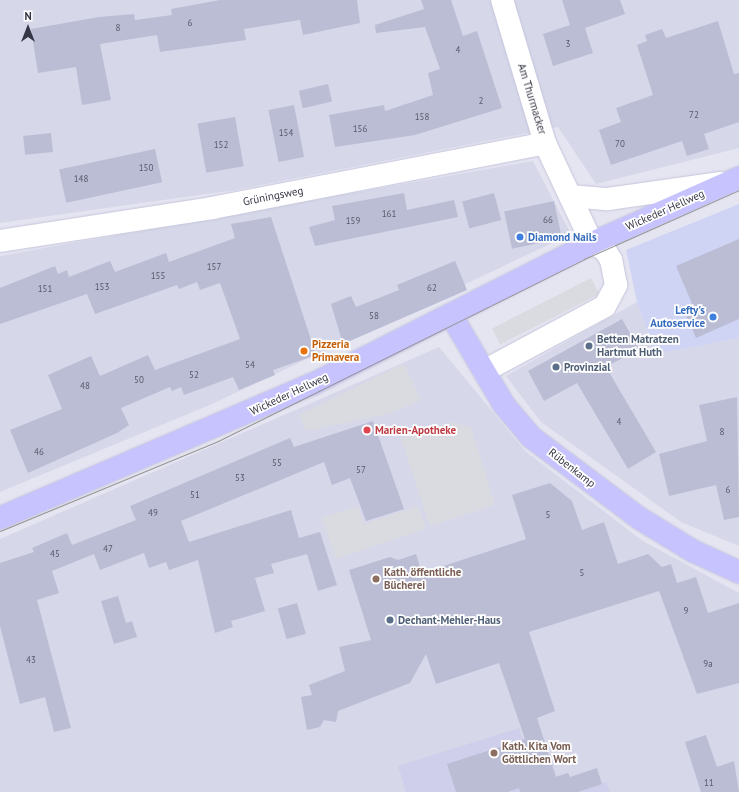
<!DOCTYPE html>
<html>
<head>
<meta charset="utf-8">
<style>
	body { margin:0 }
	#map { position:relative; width:739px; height:792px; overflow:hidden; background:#e5e5f2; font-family:"PT Sans",sans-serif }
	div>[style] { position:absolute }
	.residential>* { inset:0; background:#d7d7ea }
	.commercial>* { inset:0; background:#d0d4f4 }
	.education>* { inset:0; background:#cfcfeb }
	.parking>* { inset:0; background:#dadbe0; transform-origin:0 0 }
	.building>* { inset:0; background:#babdd4; transform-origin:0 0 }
	.roads { filter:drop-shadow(0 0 1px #c5c5dc) drop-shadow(0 0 1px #c5c5dc) }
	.street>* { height:22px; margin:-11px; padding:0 11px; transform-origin:11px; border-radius:11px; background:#fff }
	.secondary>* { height:22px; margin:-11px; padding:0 11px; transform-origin:11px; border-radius:11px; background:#c7c3fe }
	.tram>* { height:1px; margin:-0.5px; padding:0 0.5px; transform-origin:0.5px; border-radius:0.5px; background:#959595 }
	.dots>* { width:11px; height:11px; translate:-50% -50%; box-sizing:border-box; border:2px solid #fff; border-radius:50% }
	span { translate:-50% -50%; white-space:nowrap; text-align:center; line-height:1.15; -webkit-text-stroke:3.5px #fff; paint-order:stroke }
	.number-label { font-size:9px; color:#565869 }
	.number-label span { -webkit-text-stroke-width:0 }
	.street-label { font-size:11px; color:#353645 }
	.shop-label { font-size:11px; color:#366cbe; font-weight:700 }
	.left { translate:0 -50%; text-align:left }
	.right { translate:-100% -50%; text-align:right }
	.service-label { font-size:11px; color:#4e5e75; font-weight:700 }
	.food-label { font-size:11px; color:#c56008; font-weight:700 }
	.health-label { font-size:11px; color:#be3a42; font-weight:700 }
	.education-label { font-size:11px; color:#785e54; font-weight:700 }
	.north { position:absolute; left:8px; top:8px; width:40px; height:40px; -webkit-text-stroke:3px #fff; paint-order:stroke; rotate:0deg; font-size:11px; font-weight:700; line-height:16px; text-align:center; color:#353645 }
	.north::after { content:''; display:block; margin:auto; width:14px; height:18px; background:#353645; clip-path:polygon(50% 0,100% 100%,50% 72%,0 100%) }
</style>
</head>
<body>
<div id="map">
	<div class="residential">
		<i style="clip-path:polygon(0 0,739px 0,739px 148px,596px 184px,558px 127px,235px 190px,0 223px)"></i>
		<i style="clip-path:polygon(533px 161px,571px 234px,212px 404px,0 492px,0 256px)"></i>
		<i style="clip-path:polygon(637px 302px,656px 354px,739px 338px,739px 546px,681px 522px,541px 422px,506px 376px)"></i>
		<i style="clip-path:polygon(439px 347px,525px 451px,643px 541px,739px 593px,739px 792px,0 792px,0 539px)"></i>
	</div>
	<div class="commercial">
		<i style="clip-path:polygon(739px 204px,739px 338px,656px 354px,637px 302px,626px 250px)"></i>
	</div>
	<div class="education">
		<i style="clip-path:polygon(519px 728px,523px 740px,542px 734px,556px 776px,568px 773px,575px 792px,406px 792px,398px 766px)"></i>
		<i style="clip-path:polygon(606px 782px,610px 792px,578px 792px)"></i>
	</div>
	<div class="parking">
		<i style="left:591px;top:278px;width:18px;height:111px;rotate:63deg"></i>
		<i style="clip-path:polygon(404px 364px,421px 400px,388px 414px,306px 431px,299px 415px)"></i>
		<i style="clip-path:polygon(451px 422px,471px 427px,495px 505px,430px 526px,401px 438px)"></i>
		<i style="clip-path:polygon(358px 506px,364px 524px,418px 506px,426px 529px,336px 559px,322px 518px)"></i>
	</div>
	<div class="building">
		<i style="clip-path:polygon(220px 0,357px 0,360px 23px,303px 35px,300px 20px,244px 29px,246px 40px,160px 52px,157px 35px,100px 44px,111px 100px,82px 105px,76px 67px,38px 73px,31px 29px,99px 17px,134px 14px,135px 20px,172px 15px,171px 9px)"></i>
		<i style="clip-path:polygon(421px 0,451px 0,463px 36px,477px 31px,502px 108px,415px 135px,335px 147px,329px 115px,384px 105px,385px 111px,433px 95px,428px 73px,440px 69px,425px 27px,376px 33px,375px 25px,424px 9px)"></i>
		<i style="clip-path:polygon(562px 0,620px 0,625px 14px,585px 28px,593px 53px,553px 66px,543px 34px,570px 25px)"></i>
		<i style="clip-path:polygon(718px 21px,734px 74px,739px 73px,739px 122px,704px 134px,709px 149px,687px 156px,682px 141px,611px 165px,599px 130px,621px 122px,616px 108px,653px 95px,637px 45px,647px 41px,645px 35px,662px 29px,666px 38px)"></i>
		<i style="left:328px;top:84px;width:18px;height:30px;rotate:77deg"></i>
		<i style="left:294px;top:105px;width:53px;height:26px;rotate:79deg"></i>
		<i style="left:235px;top:117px;width:50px;height:38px;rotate:80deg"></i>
		<i style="left:51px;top:133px;width:19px;height:28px;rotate:84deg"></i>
		<i style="left:155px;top:149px;width:34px;height:98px;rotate:78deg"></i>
		<i style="clip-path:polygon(404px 193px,407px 210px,454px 200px,458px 217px,315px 246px,309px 227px,335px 220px,332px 206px)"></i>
		<i style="left:494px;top:193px;width:28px;height:33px;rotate:75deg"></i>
		<i style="left:554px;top:201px;width:38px;height:51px;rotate:78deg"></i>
		<i style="clip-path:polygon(271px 217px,316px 355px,273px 370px,275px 375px,239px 390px,233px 377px,184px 395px,181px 387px,172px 391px,170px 387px,121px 408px,129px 425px,117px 433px,28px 473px,10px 430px,62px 409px,48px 375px,91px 356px,100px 376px,148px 355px,155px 370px,240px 339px,220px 283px,200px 290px,197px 282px,179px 289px,177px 285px,95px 314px,87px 294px,0 324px,0 288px,55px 266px,58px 274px,67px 270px,69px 277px,110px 261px,115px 272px,166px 253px,169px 262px,235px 238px,231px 224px)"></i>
		<i style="clip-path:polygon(739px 239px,739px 319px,696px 338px,684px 310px,693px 306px,676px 266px)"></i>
		<i style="clip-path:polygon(455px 261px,467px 290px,343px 344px,331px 304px,351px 296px,356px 307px,399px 290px,397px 285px)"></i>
		<i style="clip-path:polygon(622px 319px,639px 349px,606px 367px,656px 452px,628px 469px,577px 383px,544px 401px,528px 371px)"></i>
		<i style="clip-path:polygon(737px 397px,739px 517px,724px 520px,716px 485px,669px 496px,659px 454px,707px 441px,699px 405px)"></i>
		<i style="clip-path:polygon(373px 421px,404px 509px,366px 521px,350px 478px,332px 485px,324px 462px,181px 521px,189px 542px,291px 510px,299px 538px,320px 532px,337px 585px,318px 591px,307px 554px,271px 564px,274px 573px,255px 578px,265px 611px,231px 621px,233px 627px,215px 633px,198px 560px,169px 570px,166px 562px,149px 568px,144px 553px,100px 570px,94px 554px,52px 571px,59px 593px,37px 600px,71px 728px,54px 732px,45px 697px,20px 704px,0 626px,0 563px,34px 552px,32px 548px,67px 533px,72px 545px,136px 520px,130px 506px,290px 438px,294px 447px)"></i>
		<i style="clip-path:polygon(550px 483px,572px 501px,582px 530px,604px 522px,618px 564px,648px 554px,662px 567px,671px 564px,677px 583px,696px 577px,708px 613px,739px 603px,739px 683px,697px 694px,659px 591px,529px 632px,555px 711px,537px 718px,556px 777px,568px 773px,570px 777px,597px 768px,602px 784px,578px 792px,520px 792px,519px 788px,508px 792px,456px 792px,447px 764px,525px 739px,499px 663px,436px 684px,426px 654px,410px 683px,338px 711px,336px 722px,324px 720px,320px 727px,307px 730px,301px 697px,312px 695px,309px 685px,345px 671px,339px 647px,371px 640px,349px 570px,390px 557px,398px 560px,416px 554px,422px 573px,526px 539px,512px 495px)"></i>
		<i style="clip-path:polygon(118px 596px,126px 623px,132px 621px,137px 637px,114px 644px,101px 601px)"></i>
		<i style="left:297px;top:603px;width:32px;height:20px;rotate:74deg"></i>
		<i style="clip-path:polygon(706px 735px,717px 767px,734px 761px,739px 792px,701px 792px,685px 742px)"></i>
	</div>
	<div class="roads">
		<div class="street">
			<i style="left:570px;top:196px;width:38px;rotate:5deg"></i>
			<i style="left:608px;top:199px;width:114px;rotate:-8.1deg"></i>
			<i style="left:0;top:241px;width:215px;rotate:-8.8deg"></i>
			<i style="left:212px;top:208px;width:339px;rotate:-11deg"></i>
			<i style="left:484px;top:371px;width:137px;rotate:-28.2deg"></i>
			<i style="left:605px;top:306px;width:24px;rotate:-62deg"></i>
			<i style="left:616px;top:285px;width:25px;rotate:-101deg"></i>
			<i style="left:611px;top:260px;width:12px;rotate:-121deg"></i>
			<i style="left:605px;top:250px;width:15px;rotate:-152deg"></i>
			<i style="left:592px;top:243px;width:110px;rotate:-115.2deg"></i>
			<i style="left:545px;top:143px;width:149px;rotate:-106.7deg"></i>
		</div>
		<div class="secondary">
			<i style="left:451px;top:315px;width:104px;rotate:59.5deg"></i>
			<i style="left:504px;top:405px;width:42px;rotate:49.8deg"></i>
			<i style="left:531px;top:437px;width:135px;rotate:36.9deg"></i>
			<i style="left:639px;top:518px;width:63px;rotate:31.4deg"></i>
			<i style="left:693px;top:551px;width:51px;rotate:24.5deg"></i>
			<i style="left:0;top:518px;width:340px;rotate:-23.2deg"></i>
			<i style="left:313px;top:384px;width:313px;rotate:-26.8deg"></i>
			<i style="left:592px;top:243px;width:161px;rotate:-23.9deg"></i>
		</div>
	</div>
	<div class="tram">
		<i style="left:0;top:531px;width:236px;rotate:-22.4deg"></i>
		<i style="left:218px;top:441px;width:409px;rotate:-26.4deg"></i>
		<i style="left:584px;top:259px;width:170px;rotate:-24deg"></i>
	</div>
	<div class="dots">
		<i style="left:520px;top:237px;background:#3f7fe0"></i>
		<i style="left:713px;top:317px;background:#3f7fe0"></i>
		<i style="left:589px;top:346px;background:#5c6f8a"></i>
		<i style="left:304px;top:351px;background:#e8710a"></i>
		<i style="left:556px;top:367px;background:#5c6f8a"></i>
		<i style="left:367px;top:430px;background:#e0444e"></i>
		<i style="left:376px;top:579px;background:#8d6e63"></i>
		<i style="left:390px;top:620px;background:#5c6f8a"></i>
		<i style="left:494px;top:753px;background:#8d6e63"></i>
	</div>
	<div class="number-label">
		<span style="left:190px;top:23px">6</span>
		<span style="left:118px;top:28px">8</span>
		<span style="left:568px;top:44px">3</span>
		<span style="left:458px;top:50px">4</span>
		<span style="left:481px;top:101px">2</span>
		<span style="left:694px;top:115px">72</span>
		<span style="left:422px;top:117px">158</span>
		<span style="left:360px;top:129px">156</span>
		<span style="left:286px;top:133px">154</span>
		<span style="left:620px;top:144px">70</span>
		<span style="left:221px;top:145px">152</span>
		<span style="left:146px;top:168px">150</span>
		<span style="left:81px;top:179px">148</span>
		<span style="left:389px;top:214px">161</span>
		<span style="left:548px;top:220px">66</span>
		<span style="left:353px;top:221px">159</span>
		<span style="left:214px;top:267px">157</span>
		<span style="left:158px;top:276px">155</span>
		<span style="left:102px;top:287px">153</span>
		<span style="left:432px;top:288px">62</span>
		<span style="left:45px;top:289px">151</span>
		<span style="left:374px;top:316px">58</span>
		<span style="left:250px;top:365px">54</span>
		<span style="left:194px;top:375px">52</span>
		<span style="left:139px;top:380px">50</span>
		<span style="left:85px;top:386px">48</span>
		<span style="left:619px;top:422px">4</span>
		<span style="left:722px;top:432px">8</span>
		<span style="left:39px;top:452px">46</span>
		<span style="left:277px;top:463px">55</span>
		<span style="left:361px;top:470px">57</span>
		<span style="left:240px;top:478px">53</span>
		<span style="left:728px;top:490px">6</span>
		<span style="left:195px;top:495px">51</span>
		<span style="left:153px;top:513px">49</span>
		<span style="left:548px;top:515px">5</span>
		<span style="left:108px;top:549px">47</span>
		<span style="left:55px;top:554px">45</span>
		<span style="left:582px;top:573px">5</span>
		<span style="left:686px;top:611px">9</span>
		<span style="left:31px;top:660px">43</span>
		<span style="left:708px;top:664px">9a</span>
		<span style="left:709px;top:783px">11</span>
	</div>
	<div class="street-label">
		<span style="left:532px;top:99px;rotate:73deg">Am Thurmacker</span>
		<span style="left:273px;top:196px;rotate:-11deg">Grüningsweg</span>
		<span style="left:665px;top:210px;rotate:-24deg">Wickeder Hellweg</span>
		<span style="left:289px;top:394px;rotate:-25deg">Wickeder Hellweg</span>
		<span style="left:572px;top:468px;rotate:38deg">Rübenkamp</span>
	</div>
	<div class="shop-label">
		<span class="left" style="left:528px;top:237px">Diamond Nails</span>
		<span class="right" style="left:705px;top:317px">Lefty's<br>Autoservice</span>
	</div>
	<div class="service-label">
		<span class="left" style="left:597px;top:346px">Betten Matratzen<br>Hartmut Huth</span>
		<span class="left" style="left:564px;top:367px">Provinzial</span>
		<span class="left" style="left:398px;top:620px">Dechant-Mehler-Haus</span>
	</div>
	<div class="food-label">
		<span class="left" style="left:312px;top:351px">Pizzeria<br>Primavera</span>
	</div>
	<div class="health-label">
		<span class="left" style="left:375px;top:430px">Marien-Apotheke</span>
	</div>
	<div class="education-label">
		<span class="left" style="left:384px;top:579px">Kath. öffentliche<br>Bücherei</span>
		<span class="left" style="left:502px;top:753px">Kath. Kita Vom<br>Göttlichen Wort</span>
	</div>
	<div class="north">N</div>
</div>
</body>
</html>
